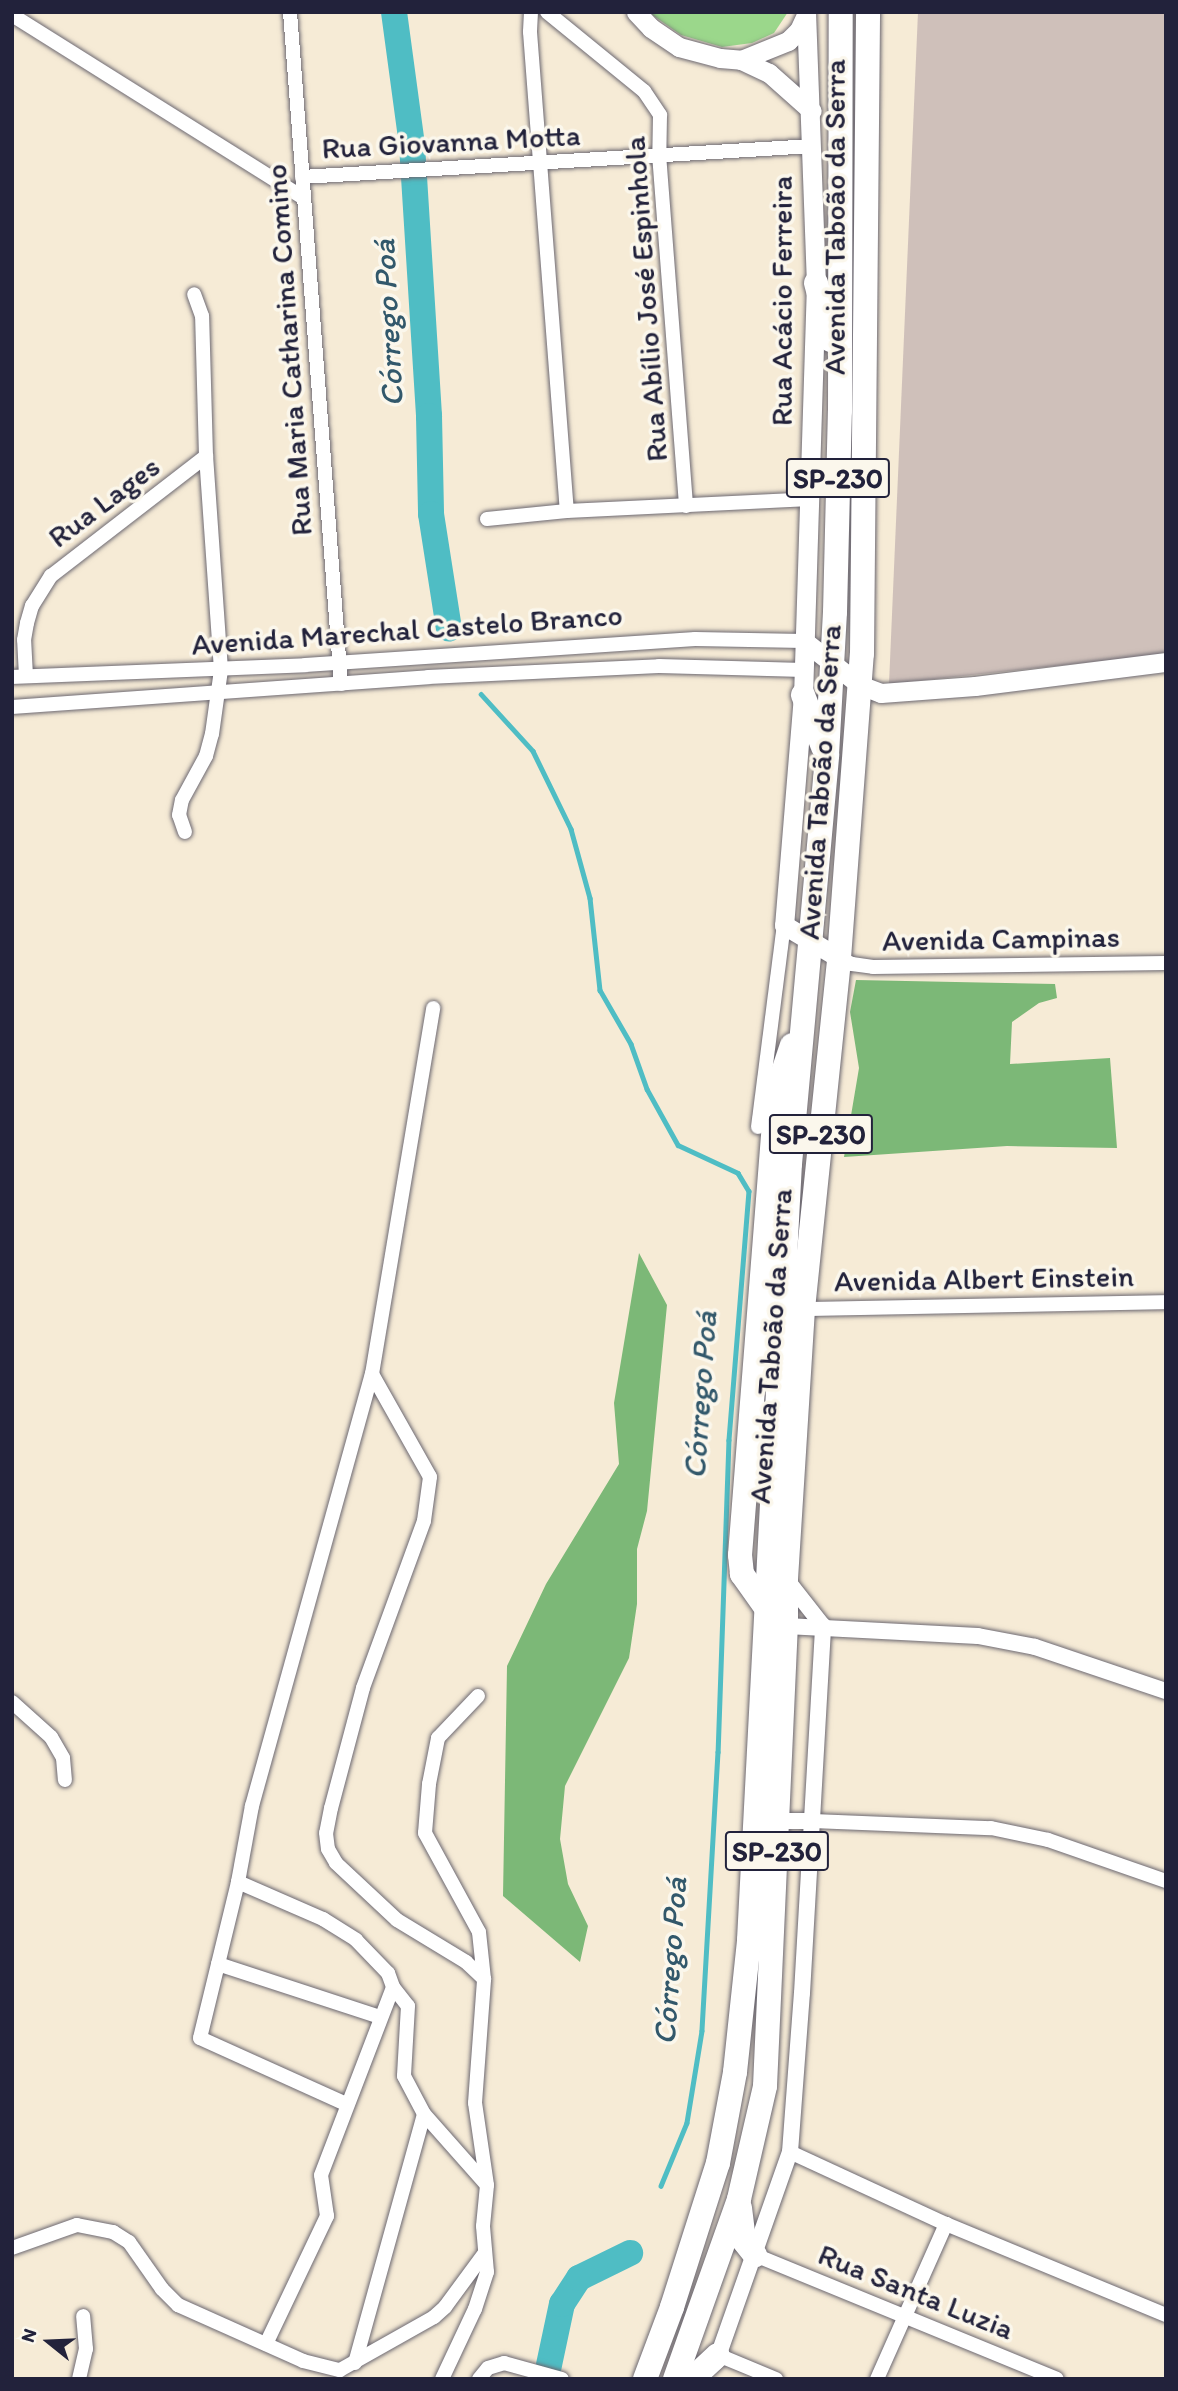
<!DOCTYPE html>
<html>
<head>
<meta charset="utf-8">
<style>
	body { margin:0 }
	#map { position:relative; width:1178px; height:2391px; overflow:hidden; background:#f6ebd6; font-family:Itim,sans-serif }
	div>[style] { position:absolute }
	.industrial>* { inset:0; background:#cfc0ba }
	.green>* { inset:0; background:#9bd78b }
	.forest>* { inset:0; background:#7cb877 }
	.stream>* { height:4.5px; margin:-2.25px; padding:0 2.25px; transform-origin:2.25px; border-radius:2.25px; background:#4fbdc4 }
	.river>* { height:26px; margin:-13px; padding:0 13px; transform-origin:13px; border-radius:13px; background:#4fbdc4 }
	.roads { filter:drop-shadow(0 0 2px #6c6871) drop-shadow(0 0 2px #6c6871) }
	.minor>* { height:14px; margin:-7px; padding:0 7px; transform-origin:7px; border-radius:7px; background:#fff }
	.tertiary>* { height:16px; margin:-8px; padding:0 8px; transform-origin:8px; border-radius:8px; background:#fff }
	.secondary>* { height:19px; margin:-9.5px; padding:0 9.5px; transform-origin:9.5px; border-radius:9.5px; background:#fff }
	.motorway>* { height:24px; margin:-12px; padding:0 12px; transform-origin:12px; border-radius:12px; background:#fff }
	span { translate:-50% -50%; white-space:nowrap; text-align:center; line-height:1.15; -webkit-text-stroke:7px #fbf7ec; paint-order:stroke }
	.shield-label span { padding:2px 5px; background:#fbf7ec; border:2px solid; border-radius:5px; -webkit-text-stroke-width:0 }
	.shield-label { font-size:28px; color:#22223b; font-weight:700 }
	.street-label { font-size:30px; color:#22223b }
	.water-label { font-size:32px; color:#32586b; font-style:italic }
	.frame { position:absolute; inset:0; border:14px solid #22223b; pointer-events:none }
	.north { position:absolute; left:14px; top:2307px; width:70px; height:70px; -webkit-text-stroke:5px #fbf7ec; paint-order:stroke; rotate:288deg; font-size:19px; font-weight:700; line-height:28px; text-align:center; color:#22223b }
	.north::after { content:''; display:block; margin:auto; width:24px; height:32px; background:#22223b; clip-path:polygon(50% 0,100% 100%,50% 72%,0 100%) }
</style>
</head>
<body>
<div id="map">
	<div class="industrial">
		<i style="clip-path:polygon(918px 12px,1166px 12px,1166px 654px,889px 684px)"></i>
	</div>
	<div class="green">
		<i style="clip-path:polygon(648px 12px,788px 12px,774px 33px,752px 43px,722px 47px,681px 35px)"></i>
	</div>
	<div class="forest">
		<i style="clip-path:polygon(856px 980px,1055px 984px,1057px 998px,1039px 1003px,1012px 1022px,1010px 1064px,1110px 1058px,1117px 1148px,1007px 1146px,844px 1157px,859px 1068px,850px 1012px)"></i>
		<i style="clip-path:polygon(639px 1253px,667px 1305px,647px 1511px,637px 1549px,637px 1604px,629px 1658px,565px 1786px,560px 1839px,568px 1884px,588px 1926px,580px 1962px,503px 1896px,507px 1666px,546px 1584px,619px 1464px,614px 1403px)"></i>
	</div>
	<div class="stream">
		<i style="left:481px;top:694px;width:77px;rotate:47.6deg"></i>
		<i style="left:533px;top:751px;width:87px;rotate:64deg"></i>
		<i style="left:571px;top:829px;width:72px;rotate:74.6deg"></i>
		<i style="left:590px;top:898px;width:93px;rotate:83.8deg"></i>
		<i style="left:600px;top:990px;width:62px;rotate:60.1deg"></i>
		<i style="left:631px;top:1044px;width:48px;rotate:70.4deg"></i>
		<i style="left:647px;top:1089px;width:64px;rotate:61deg"></i>
		<i style="left:678px;top:1145px;width:66px;rotate:25deg"></i>
		<i style="left:738px;top:1173px;width:21px;rotate:59deg"></i>
		<i style="left:749px;top:1191px;width:250px;rotate:94.6deg"></i>
		<i style="left:729px;top:1440px;width:312px;rotate:92deg"></i>
		<i style="left:718px;top:1752px;width:279px;rotate:93.3deg"></i>
		<i style="left:702px;top:2031px;width:93px;rotate:99.3deg"></i>
		<i style="left:687px;top:2123px;width:68px;rotate:112.4deg"></i>
	</div>
	<div class="river">
		<i style="left:394px;top:12px;width:134px;rotate:82.3deg"></i>
		<i style="left:412px;top:145px;width:272px;rotate:86.4deg"></i>
		<i style="left:429px;top:416px;width:98px;rotate:88.8deg"></i>
		<i style="left:431px;top:514px;width:116px;rotate:81.1deg"></i>
		<i style="left:546px;top:2379px;width:77px;rotate:-78deg"></i>
		<i style="left:562px;top:2304px;width:31px;rotate:-57deg"></i>
		<i style="left:579px;top:2278px;width:57px;rotate:-26.1deg"></i>
	</div>
	<div class="roads">
		<div class="minor">
			<i style="left:290px;top:12px;width:674px;rotate:85.66deg"></i>
			<i style="left:531px;top:12px;width:20px;rotate:93deg"></i>
			<i style="left:530px;top:32px;width:480px;rotate:85.6deg"></i>
			<i style="left:547px;top:12px;width:125px;rotate:39.2deg"></i>
			<i style="left:644px;top:91px;width:29px;rotate:56deg"></i>
			<i style="left:660px;top:115px;width:39px;rotate:91deg"></i>
			<i style="left:659px;top:154px;width:353px;rotate:85.6deg"></i>
			<i style="left:12px;top:15px;width:342px;rotate:32.1deg"></i>
			<i style="left:302px;top:177px;width:512px;rotate:-3.47deg"></i>
			<i style="left:487px;top:519px;width:80px;rotate:-5.7deg"></i>
			<i style="left:567px;top:511px;width:243px;rotate:-2.8deg"></i>
			<i style="left:26px;top:676px;width:36px;rotate:-93deg"></i>
			<i style="left:24px;top:640px;width:17px;rotate:-80deg"></i>
			<i style="left:27px;top:623px;width:18px;rotate:-74deg"></i>
			<i style="left:32px;top:606px;width:36px;rotate:-58deg"></i>
			<i style="left:51px;top:576px;width:196px;rotate:-37.7deg"></i>
			<i style="left:12px;top:677px;width:293px;rotate:-2.3deg"></i>
			<i style="left:305px;top:665px;width:391px;rotate:-3.8deg"></i>
			<i style="left:695px;top:639px;width:109px;rotate:1.1deg"></i>
			<i style="left:12px;top:707px;width:417px;rotate:-4.1deg"></i>
			<i style="left:428px;top:677px;width:231px;rotate:-2.7deg"></i>
			<i style="left:659px;top:666px;width:145px;rotate:1.6deg"></i>
			<i style="left:185px;top:832px;width:18px;rotate:-109deg"></i>
			<i style="left:179px;top:815px;width:15px;rotate:-79deg"></i>
			<i style="left:182px;top:800px;width:50px;rotate:-61.4deg"></i>
			<i style="left:206px;top:756px;width:23px;rotate:-75deg"></i>
			<i style="left:212px;top:734px;width:65px;rotate:-82deg"></i>
			<i style="left:221px;top:670px;width:215px;rotate:-94deg"></i>
			<i style="left:206px;top:456px;width:140px;rotate:-91.6deg"></i>
			<i style="left:202px;top:316px;width:23px;rotate:-110deg"></i>
			<i style="left:839px;top:958px;width:14px;rotate:25deg"></i>
			<i style="left:852px;top:964px;width:21px;rotate:8deg"></i>
			<i style="left:873px;top:967px;width:293px;rotate:-0.8deg"></i>
			<i style="left:758px;top:1127px;width:204px;rotate:-82.7deg"></i>
			<i style="left:803px;top:1309px;width:363px;rotate:-1.1deg"></i>
			<i style="left:372px;top:1374px;width:118px;rotate:60.6deg"></i>
			<i style="left:430px;top:1477px;width:44px;rotate:97.8deg"></i>
			<i style="left:424px;top:1521px;width:178px;rotate:110.1deg"></i>
			<i style="left:363px;top:1688px;width:124px;rotate:104.9deg"></i>
			<i style="left:331px;top:1808px;width:25px;rotate:101deg"></i>
			<i style="left:326px;top:1833px;width:16px;rotate:83deg"></i>
			<i style="left:328px;top:1849px;width:16px;rotate:60deg"></i>
			<i style="left:336px;top:1863px;width:83px;rotate:43.1deg"></i>
			<i style="left:397px;top:1920px;width:81px;rotate:31.3deg"></i>
			<i style="left:466px;top:1962px;width:25px;rotate:43deg"></i>
			<i style="left:12px;top:1702px;width:52px;rotate:41.9deg"></i>
			<i style="left:51px;top:1737px;width:24px;rotate:60deg"></i>
			<i style="left:63px;top:1758px;width:22px;rotate:85deg"></i>
			<i style="left:813px;top:1821px;width:178px;rotate:2.3deg"></i>
			<i style="left:991px;top:1828px;width:58px;rotate:11.9deg"></i>
			<i style="left:1048px;top:1840px;width:125px;rotate:19.2deg"></i>
			<i style="left:238px;top:1882px;width:93px;rotate:23.5deg"></i>
			<i style="left:323px;top:1919px;width:39px;rotate:32deg"></i>
			<i style="left:356px;top:1940px;width:46px;rotate:45.9deg"></i>
			<i style="left:388px;top:1973px;width:15px;rotate:70deg"></i>
			<i style="left:393px;top:1987px;width:24px;rotate:52deg"></i>
			<i style="left:408px;top:2006px;width:70px;rotate:93.3deg"></i>
			<i style="left:404px;top:2076px;width:43px;rotate:62.2deg"></i>
			<i style="left:424px;top:2114px;width:94px;rotate:48.5deg"></i>
			<i style="left:218px;top:1964px;width:170px;rotate:18.1deg"></i>
			<i style="left:346px;top:2104px;width:160px;rotate:-155.7deg"></i>
			<i style="left:200px;top:2038px;width:161px;rotate:-76.3deg"></i>
			<i style="left:238px;top:1882px;width:77px;rotate:-79.6deg"></i>
			<i style="left:252px;top:1806px;width:448px;rotate:-74.5deg"></i>
			<i style="left:372px;top:1374px;width:371px;rotate:-80.5deg"></i>
			<i style="left:790px;top:2152px;width:172px;rotate:24.8deg"></i>
			<i style="left:946px;top:2224px;width:238px;rotate:22.5deg"></i>
			<i style="left:12px;top:2248px;width:69px;rotate:-19.5deg"></i>
			<i style="left:77px;top:2225px;width:37px;rotate:11deg"></i>
			<i style="left:113px;top:2232px;width:19px;rotate:32deg"></i>
			<i style="left:129px;top:2242px;width:57px;rotate:54.9deg"></i>
			<i style="left:162px;top:2289px;width:23px;rotate:45deg"></i>
			<i style="left:178px;top:2305px;width:137px;rotate:24.1deg"></i>
			<i style="left:303px;top:2361px;width:38px;rotate:14deg"></i>
			<i style="left:340px;top:2370px;width:108px;rotate:-29.4deg"></i>
			<i style="left:434px;top:2317px;width:15px;rotate:-42deg"></i>
			<i style="left:445px;top:2307px;width:66px;rotate:-53.7deg"></i>
			<i style="left:755px;top:2255px;width:326px;rotate:22.3deg"></i>
			<i style="left:266px;top:2344px;width:142px;rotate:-64.5deg"></i>
			<i style="left:327px;top:2216px;width:41px;rotate:-98.3deg"></i>
			<i style="left:321px;top:2175px;width:201px;rotate:-69deg"></i>
			<i style="left:718px;top:2355px;width:63px;rotate:22.5deg"></i>
			<i style="left:355px;top:2363px;width:258px;rotate:-74.5deg"></i>
			<i style="left:79px;top:2379px;width:31px;rotate:-77deg"></i>
			<i style="left:86px;top:2349px;width:33px;rotate:-95deg"></i>
			<i style="left:442px;top:2379px;width:77px;rotate:-64.8deg"></i>
			<i style="left:475px;top:2309px;width:39px;rotate:-72deg"></i>
			<i style="left:487px;top:2272px;width:46px;rotate:-95deg"></i>
			<i style="left:483px;top:2226px;width:41px;rotate:-84.4deg"></i>
			<i style="left:487px;top:2185px;width:83px;rotate:-98.3deg"></i>
			<i style="left:475px;top:2103px;width:124px;rotate:-85.8deg"></i>
			<i style="left:484px;top:1979px;width:47px;rotate:-96.1deg"></i>
			<i style="left:479px;top:1932px;width:113px;rotate:-118.6deg"></i>
			<i style="left:425px;top:1833px;width:49px;rotate:-85.3deg"></i>
			<i style="left:429px;top:1784px;width:47px;rotate:-78.9deg"></i>
			<i style="left:438px;top:1738px;width:58px;rotate:-46.4deg"></i>
			<i style="left:479px;top:2379px;width:14px;rotate:-51deg"></i>
			<i style="left:488px;top:2368px;width:17px;rotate:-17deg"></i>
			<i style="left:504px;top:2363px;width:60px;rotate:15.4deg"></i>
			<i style="left:877px;top:2379px;width:170px;rotate:-66deg"></i>
		</div>
		<div class="tertiary">
			<i style="left:786px;top:1579px;width:60px;rotate:51.8deg"></i>
			<i style="left:786px;top:1626px;width:192px;rotate:3deg"></i>
			<i style="left:978px;top:1636px;width:58px;rotate:10.9deg"></i>
			<i style="left:1035px;top:1647px;width:138px;rotate:18.6deg"></i>
			<i style="left:770px;top:1821px;width:43px"></i>
			<i style="left:716px;top:2362px;width:223px;rotate:-70.6deg"></i>
			<i style="left:790px;top:2152px;width:159px;rotate:-85.7deg"></i>
			<i style="left:802px;top:1993px;width:368px;rotate:-86.7deg"></i>
		</div>
		<div class="secondary">
			<i style="left:636px;top:12px;width:22px;rotate:47deg"></i>
			<i style="left:651px;top:28px;width:34px;rotate:34deg"></i>
			<i style="left:679px;top:47px;width:42px;rotate:15deg"></i>
			<i style="left:720px;top:58px;width:21px;rotate:5deg"></i>
			<i style="left:741px;top:60px;width:31px;rotate:25deg"></i>
			<i style="left:769px;top:73px;width:57px;rotate:41.5deg"></i>
			<i style="left:806px;top:12px;width:271px;rotate:87.9deg"></i>
			<i style="left:816px;top:283px;width:412px;rotate:91.8deg"></i>
			<i style="left:803px;top:695px;width:231px;rotate:94.7deg"></i>
			<i style="left:784px;top:925px;width:64px;rotate:31deg"></i>
			<i style="left:741px;top:60px;width:51px;rotate:-22deg"></i>
			<i style="left:788px;top:41px;width:16px;rotate:-45deg"></i>
			<i style="left:799px;top:30px;width:17px;rotate:-65deg"></i>
			<i style="left:804px;top:641px;width:71px;rotate:38.2deg"></i>
			<i style="left:860px;top:685px;width:22px;rotate:21deg"></i>
			<i style="left:881px;top:693px;width:94px;rotate:-4.3deg"></i>
			<i style="left:975px;top:686px;width:193px;rotate:-7.2deg"></i>
		</div>
		<div class="motorway">
			<i style="left:816px;top:283px;width:59px;rotate:75.3deg"></i>
			<i style="left:803px;top:695px;width:56px;rotate:69deg"></i>
			<i style="left:769px;top:1612px;width:47px;rotate:-125.4deg"></i>
			<i style="left:742px;top:1574px;width:19px;rotate:-96deg"></i>
			<i style="left:740px;top:1555px;width:466px;rotate:-85.5deg"></i>
			<i style="left:777px;top:1090px;width:47px;rotate:-71.6deg"></i>
			<i style="left:740px;top:2208px;width:33px;rotate:83deg"></i>
			<i style="left:744px;top:2241px;width:18px;rotate:52deg"></i>
			<i style="left:645px;top:2379px;width:77px;rotate:-69.4deg"></i>
			<i style="left:672px;top:2307px;width:151px;rotate:-72.3deg"></i>
			<i style="left:718px;top:2163px;width:93px;rotate:-79.4deg"></i>
			<i style="left:735px;top:2072px;width:133px;rotate:-83.9deg"></i>
			<i style="left:749px;top:1940px;width:777px;rotate:-86.98deg"></i>
			<i style="left:790px;top:1164px;width:411px;rotate:-84.8deg"></i>
			<i style="left:827px;top:755px;width:143px;rotate:-86.8deg"></i>
			<i style="left:835px;top:612px;width:201px;rotate:-88.6deg"></i>
			<i style="left:840px;top:411px;width:399px;rotate:-89.9deg"></i>
			<i style="left:675px;top:2379px;width:191px;rotate:-70.4deg"></i>
			<i style="left:739px;top:2199px;width:116px;rotate:-77deg"></i>
			<i style="left:765px;top:2086px;width:460px;rotate:-87.4deg"></i>
			<i style="left:786px;top:1626px;width:47px;rotate:-90deg"></i>
			<i style="left:786px;top:1579px;width:271px;rotate:-86.4deg"></i>
			<i style="left:803px;top:1309px;width:353px;rotate:-84.1deg"></i>
			<i style="left:839px;top:958px;width:305px;rotate:-85.7deg"></i>
			<i style="left:862px;top:654px;width:642px;rotate:-89.46deg"></i>
			<i style="left:692px;top:2379px;width:35px;rotate:-43deg"></i>
		</div>
	</div>
	<div class="shield-label">
		<span style="left:838px;top:478px">SP-230</span>
		<span style="left:821px;top:1134px">SP-230</span>
		<span style="left:777px;top:1851px">SP-230</span>
	</div>
	<div class="street-label">
		<span style="left:451px;top:142px;rotate:-3deg">Rua Giovanna Motta</span>
		<span style="left:835px;top:217px;rotate:-90deg">Avenida Taboão da Serra</span>
		<span style="left:646px;top:299px;rotate:-94deg">Rua Abílio José Espinhola</span>
		<span style="left:782px;top:301px;rotate:-90deg">Rua Acácio Ferreira</span>
		<span style="left:289px;top:350px;rotate:-94deg">Rua Maria Catharina Comino</span>
		<span style="left:104px;top:502px;rotate:-37deg">Rua Lages</span>
		<span style="left:407px;top:630px;rotate:-4deg">Avenida Marechal Castelo Branco</span>
		<span style="left:820px;top:782px;rotate:-86deg">Avenida Taboão da Serra</span>
		<span style="left:1001px;top:939px;rotate:-1deg">Avenida Campinas</span>
		<span style="left:984px;top:1279px;rotate:-1deg">Avenida Albert Einstein</span>
		<span style="left:771px;top:1346px;rotate:-86deg">Avenida Taboão da Serra</span>
		<span style="left:916px;top:2292px;rotate:22deg">Rua Santa Luzia</span>
	</div>
	<div class="water-label">
		<span style="left:388px;top:323px;rotate:-93deg">Córrego Poá</span>
		<span style="left:700px;top:1395px;rotate:-86deg">Córrego Poá</span>
		<span style="left:670px;top:1961px;rotate:-86deg">Córrego Poá</span>
	</div>
	<div class="frame"></div>
	<div class="north">N</div>
</div>
</body>
</html>
